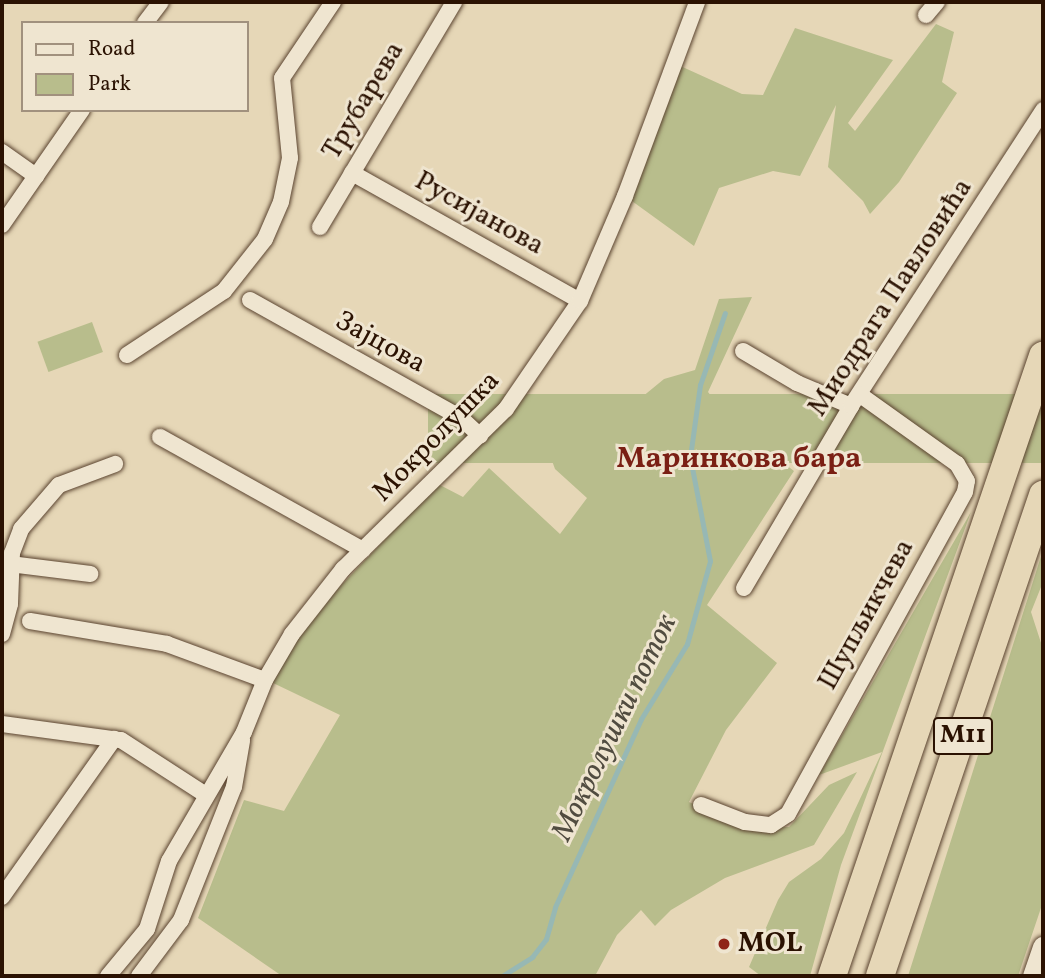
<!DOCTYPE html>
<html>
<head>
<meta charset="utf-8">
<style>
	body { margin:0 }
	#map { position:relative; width:1045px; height:978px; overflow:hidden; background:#e6d7b7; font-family:Vollkorn,serif }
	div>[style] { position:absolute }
	.green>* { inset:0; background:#b8bd8c; transform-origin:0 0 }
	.stream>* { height:5px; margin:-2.5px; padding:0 2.5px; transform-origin:2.5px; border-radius:2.5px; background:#97b8b4 }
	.roads { filter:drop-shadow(0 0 2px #5a432f) drop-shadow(0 0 2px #5a432f) }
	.minor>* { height:16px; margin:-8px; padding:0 8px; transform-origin:8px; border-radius:8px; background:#efe5d0 }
	.tertiary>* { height:21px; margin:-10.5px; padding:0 10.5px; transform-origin:10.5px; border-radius:10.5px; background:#efe5d0 }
	.trunk>* { height:28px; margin:-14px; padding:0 14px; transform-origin:14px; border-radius:14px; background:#e6d7b7 }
	.dots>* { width:19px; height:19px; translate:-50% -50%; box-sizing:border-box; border:4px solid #efe5d0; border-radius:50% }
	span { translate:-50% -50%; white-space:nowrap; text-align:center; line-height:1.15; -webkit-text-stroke:6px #efe5d0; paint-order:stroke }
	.shield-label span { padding:2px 5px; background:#efe5d0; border:2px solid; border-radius:5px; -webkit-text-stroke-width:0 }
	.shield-label { font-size:26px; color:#2b1202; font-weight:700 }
	.street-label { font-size:28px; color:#2b1202 }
	.poi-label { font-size:28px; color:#2b1202; font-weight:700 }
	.left { translate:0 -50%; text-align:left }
	.neighbourhood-label { font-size:30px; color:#7a1f14; font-weight:700 }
	.water-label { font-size:30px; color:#514c40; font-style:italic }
	.frame { position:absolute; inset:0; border:4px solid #2b1202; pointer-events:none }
	.legend { position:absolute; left:21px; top:21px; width:228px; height:91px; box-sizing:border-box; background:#efe5d0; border:2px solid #a1917e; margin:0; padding:9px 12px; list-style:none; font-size:21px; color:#2b1202 }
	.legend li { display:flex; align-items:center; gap:14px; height:35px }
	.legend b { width:35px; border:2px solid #a1917e }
</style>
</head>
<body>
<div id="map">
	<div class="green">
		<i style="clip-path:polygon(936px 24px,954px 32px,942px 82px,957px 93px,899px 182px,870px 214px,863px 201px,828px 167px,836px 105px,800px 176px,773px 171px,719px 188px,694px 246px,625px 196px,676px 64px,742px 94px,763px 95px,795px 28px,893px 60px,848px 123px,855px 131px)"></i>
		<i style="clip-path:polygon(752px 297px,708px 392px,734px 425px,794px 471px,707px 605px,777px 663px,726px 730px,689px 802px,748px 827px,789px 827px,829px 785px,857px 772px,814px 845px,725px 878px,671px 910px,655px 926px,641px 910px,617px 935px,595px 976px,282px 976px,198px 918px,244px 800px,284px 811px,340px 715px,271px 682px,298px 636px,329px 598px,438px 484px,463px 497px,489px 468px,560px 534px,587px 498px,555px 469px,547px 447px,567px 418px,597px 434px,664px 379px,695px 370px,719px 299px)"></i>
		<i style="left:92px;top:322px;width:32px;height:58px;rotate:70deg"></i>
		<i style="left:1043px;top:394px;width:69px;height:615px;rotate:90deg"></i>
		<i style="clip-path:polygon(971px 512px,841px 865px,810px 976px,761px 976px,749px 967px,778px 900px,789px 882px,821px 859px,844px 833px,882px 752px,819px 775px)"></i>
		<i style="clip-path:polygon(1043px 550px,1043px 582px,1031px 612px,1043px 649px,1043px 902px,1018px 976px,908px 976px)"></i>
	</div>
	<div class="stream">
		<i style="left:502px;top:976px;width:36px;rotate:-32deg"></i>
		<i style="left:532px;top:957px;width:23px;rotate:-52deg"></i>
		<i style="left:546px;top:939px;width:33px;rotate:-74deg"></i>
		<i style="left:555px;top:907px;width:207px;rotate:-65.4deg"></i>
		<i style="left:641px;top:719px;width:88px;rotate:-58.5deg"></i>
		<i style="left:687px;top:644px;width:86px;rotate:-74.5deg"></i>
		<i style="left:710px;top:561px;width:106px;rotate:-100.9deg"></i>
		<i style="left:690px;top:457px;width:73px;rotate:-82.1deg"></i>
		<i style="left:700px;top:385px;width:76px;rotate:-70.9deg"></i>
	</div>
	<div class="roads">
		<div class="minor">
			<i style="left:926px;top:15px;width:17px;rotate:-50deg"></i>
			<i style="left:145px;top:23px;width:26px;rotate:-53deg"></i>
			<i style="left:2px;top:152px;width:42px;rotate:35.2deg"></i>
			<i style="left:352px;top:173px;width:261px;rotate:29.3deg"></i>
			<i style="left:2px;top:225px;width:140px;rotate:-55.2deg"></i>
			<i style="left:320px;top:227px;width:262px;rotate:-59.2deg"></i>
			<i style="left:250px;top:300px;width:242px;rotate:29.2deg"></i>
			<i style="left:461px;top:418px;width:26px;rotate:43deg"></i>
			<i style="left:743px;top:351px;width:63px;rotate:30.7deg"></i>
			<i style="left:797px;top:383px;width:59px;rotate:23.1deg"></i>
			<i style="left:127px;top:355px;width:116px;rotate:-33.4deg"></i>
			<i style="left:224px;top:291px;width:66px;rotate:-51.7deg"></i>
			<i style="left:265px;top:239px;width:40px;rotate:-66.6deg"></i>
			<i style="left:281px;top:202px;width:45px;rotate:-78.4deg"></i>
			<i style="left:290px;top:158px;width:80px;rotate:-95.7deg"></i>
			<i style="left:282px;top:78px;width:92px;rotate:-56.1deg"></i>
			<i style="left:160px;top:437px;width:232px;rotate:29.1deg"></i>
			<i style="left:10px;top:564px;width:81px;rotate:7.1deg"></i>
			<i style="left:744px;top:588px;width:211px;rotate:-59.5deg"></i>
			<i style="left:851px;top:406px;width:353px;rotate:-57deg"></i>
			<i style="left:30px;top:621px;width:139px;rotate:9.5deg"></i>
			<i style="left:167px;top:644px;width:104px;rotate:20.2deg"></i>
			<i style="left:2px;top:634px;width:31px;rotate:-75deg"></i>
			<i style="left:10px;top:604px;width:51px;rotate:-87.8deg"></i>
			<i style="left:12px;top:553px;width:26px;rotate:-69deg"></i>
			<i style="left:21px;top:529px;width:58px;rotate:-49.2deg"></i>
			<i style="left:59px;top:485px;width:60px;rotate:-20.6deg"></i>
			<i style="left:2px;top:724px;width:120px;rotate:7.7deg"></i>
			<i style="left:121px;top:740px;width:101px;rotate:32.9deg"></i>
			<i style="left:701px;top:805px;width:47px;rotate:21.1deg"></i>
			<i style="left:745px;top:822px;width:26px;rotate:7deg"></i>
			<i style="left:771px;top:825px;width:20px;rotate:-33deg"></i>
			<i style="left:788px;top:814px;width:367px;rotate:-61.2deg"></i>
			<i style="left:965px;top:492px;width:11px;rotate:-80deg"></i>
			<i style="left:967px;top:481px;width:20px;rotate:-120deg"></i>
			<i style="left:957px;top:464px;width:120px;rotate:-144.5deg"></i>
			<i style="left:2px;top:897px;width:194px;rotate:-54.7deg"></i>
			<i style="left:108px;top:976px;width:61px;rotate:-50.3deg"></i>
			<i style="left:147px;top:929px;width:71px;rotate:-72.1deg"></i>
			<i style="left:169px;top:861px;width:149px;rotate:-59.8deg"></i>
			<i style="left:244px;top:732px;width:56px;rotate:-68deg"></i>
			<i style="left:265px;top:680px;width:53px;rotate:-59.6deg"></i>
			<i style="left:292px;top:634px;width:83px;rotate:-51.9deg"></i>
			<i style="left:343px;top:569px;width:228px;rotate:-44.5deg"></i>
			<i style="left:506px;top:409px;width:131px;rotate:-55.6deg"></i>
			<i style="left:580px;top:301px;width:114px;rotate:-66.8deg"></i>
			<i style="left:625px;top:196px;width:207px;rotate:-69.6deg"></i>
			<i style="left:139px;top:976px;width:70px;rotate:-53.1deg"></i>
			<i style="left:181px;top:920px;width:143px;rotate:-68.3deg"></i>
			<i style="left:234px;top:787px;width:47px;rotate:-80.1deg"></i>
		</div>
		<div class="tertiary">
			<i style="left:1033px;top:976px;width:31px;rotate:-71deg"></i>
		</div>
		<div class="trunk">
			<i style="left:832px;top:976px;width:655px;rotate:-71.21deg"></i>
			<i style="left:880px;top:976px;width:508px;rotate:-71.28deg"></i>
		</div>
	</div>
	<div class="dots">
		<i style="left:724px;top:944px;background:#8f2418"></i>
	</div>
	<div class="shield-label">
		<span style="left:963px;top:736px">M11</span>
	</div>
	<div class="street-label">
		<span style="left:364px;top:101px;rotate:-59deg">Трубарева</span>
		<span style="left:479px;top:214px;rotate:29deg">Русијанова</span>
		<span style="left:891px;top:298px;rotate:-57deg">Миодрага Павловића</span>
		<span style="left:380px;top:343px;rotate:29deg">Зајцова</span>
		<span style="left:437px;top:437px;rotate:-46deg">Мокролушка</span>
		<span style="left:867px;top:615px;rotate:-61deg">Шупљикчева</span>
	</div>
	<div class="poi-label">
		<span class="left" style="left:738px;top:944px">MOL</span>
	</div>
	<div class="neighbourhood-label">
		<span style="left:739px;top:459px">Маринкова бара</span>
	</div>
	<div class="water-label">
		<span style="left:615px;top:728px;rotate:-64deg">Мокролушки поток</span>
	</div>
	<div class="frame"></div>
	<ul class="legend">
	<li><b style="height:9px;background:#efe5d0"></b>Road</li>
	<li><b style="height:19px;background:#b8bd8c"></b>Park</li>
	</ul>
</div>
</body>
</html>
